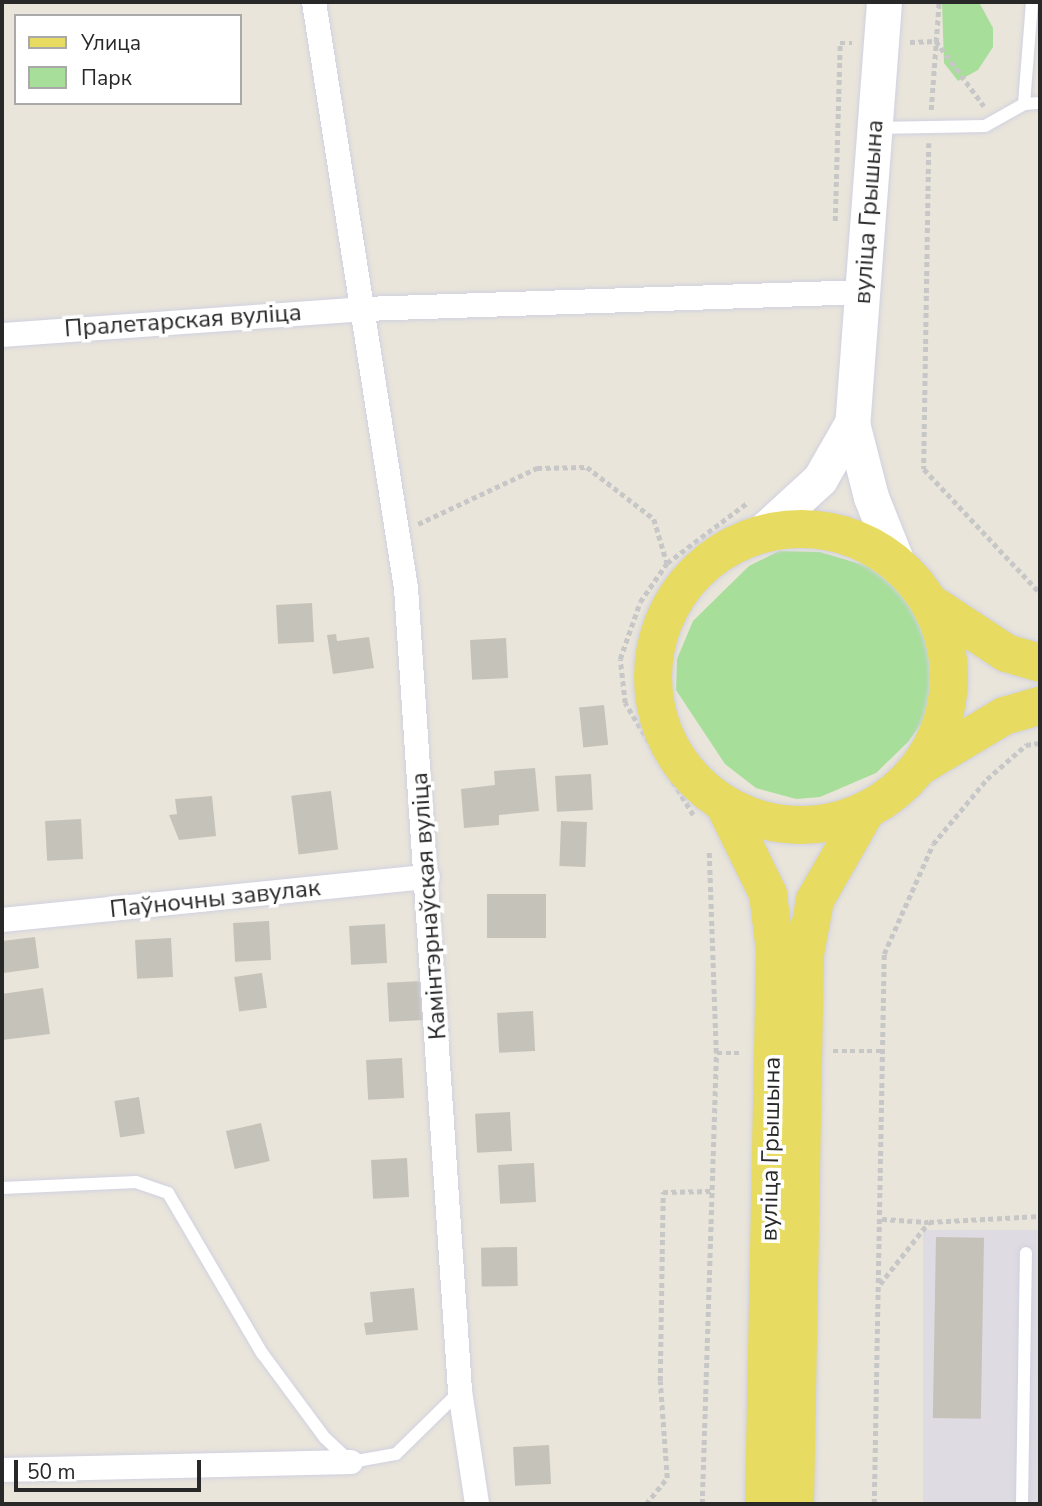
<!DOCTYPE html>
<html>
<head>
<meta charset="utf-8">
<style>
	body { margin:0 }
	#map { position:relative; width:1042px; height:1506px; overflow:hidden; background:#eae5da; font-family:"Nunito Sans",sans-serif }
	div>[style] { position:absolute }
	.industrial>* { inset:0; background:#dedbe2; transform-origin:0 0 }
	.green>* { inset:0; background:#a7de99 }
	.building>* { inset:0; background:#c5c2ba; transform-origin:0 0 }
	.path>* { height:4.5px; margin-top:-2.25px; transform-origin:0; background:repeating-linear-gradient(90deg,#c7c7c7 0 5px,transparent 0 8.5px) }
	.roads { filter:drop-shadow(0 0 2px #d0d1e0) drop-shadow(0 0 2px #d0d1e0) }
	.lane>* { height:12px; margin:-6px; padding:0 6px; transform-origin:6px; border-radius:6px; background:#fff }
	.street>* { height:24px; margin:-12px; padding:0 12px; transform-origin:12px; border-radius:12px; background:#fff }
	.secondary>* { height:35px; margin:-17.5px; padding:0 17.5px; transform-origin:17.5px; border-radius:17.5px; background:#fff }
	.primary>* { height:38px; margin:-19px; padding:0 19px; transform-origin:19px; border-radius:19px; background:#e8db61 }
	.primary>.ring { margin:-19px; padding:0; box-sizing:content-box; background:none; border:38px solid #e8db61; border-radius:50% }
	span { translate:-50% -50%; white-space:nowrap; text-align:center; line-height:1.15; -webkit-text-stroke:7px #fff; paint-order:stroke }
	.street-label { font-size:24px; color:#282828 }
	.frame { position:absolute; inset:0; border:4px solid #282828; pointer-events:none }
	.legend { position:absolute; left:14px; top:14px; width:228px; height:91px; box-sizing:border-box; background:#fff; border:2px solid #a9a9a9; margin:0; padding:9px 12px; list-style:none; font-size:21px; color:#282828 }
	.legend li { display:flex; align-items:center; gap:14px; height:35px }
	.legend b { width:35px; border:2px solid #a9a9a9 }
	.scale { position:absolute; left:14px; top:1460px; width:187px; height:32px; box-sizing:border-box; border:4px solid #282828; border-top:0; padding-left:9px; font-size:21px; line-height:24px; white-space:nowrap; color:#282828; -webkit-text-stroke:5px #fff; paint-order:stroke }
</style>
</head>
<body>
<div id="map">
	<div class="industrial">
		<i style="left:1040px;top:1230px;width:274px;height:117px;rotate:90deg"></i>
	</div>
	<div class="green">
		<i style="clip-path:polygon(942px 2px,979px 2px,993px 28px,993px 47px,978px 70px,958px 81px,944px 63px)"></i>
		<i style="clip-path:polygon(779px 551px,820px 552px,871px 567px,910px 595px,933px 635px,940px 675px,931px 711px,908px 742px,876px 773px,820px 797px,796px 799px,756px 788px,725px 764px,676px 690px,677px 659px,693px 621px,749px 566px)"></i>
	</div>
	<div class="building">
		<i style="left:312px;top:603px;width:39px;height:36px;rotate:87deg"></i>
		<i style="clip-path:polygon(336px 634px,337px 641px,369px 637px,374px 668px,333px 674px,327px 635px)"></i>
		<i style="left:506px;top:638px;width:40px;height:36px;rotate:87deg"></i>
		<i style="left:604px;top:705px;width:40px;height:25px;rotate:84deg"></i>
		<i style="clip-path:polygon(535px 768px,539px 811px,499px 815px,499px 825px,464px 828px,461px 789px,495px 785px,494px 771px)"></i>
		<i style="left:591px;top:774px;width:36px;height:36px;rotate:87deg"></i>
		<i style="left:331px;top:791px;width:59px;height:40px;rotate:83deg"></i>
		<i style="clip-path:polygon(212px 796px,216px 836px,179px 840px,169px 815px,177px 814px,175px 799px)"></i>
		<i style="left:81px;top:819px;width:40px;height:36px;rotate:87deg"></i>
		<i style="left:561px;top:821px;width:26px;height:45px;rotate:2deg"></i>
		<i style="left:487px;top:894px;width:59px;height:44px"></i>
		<i style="left:269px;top:921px;width:39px;height:36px;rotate:87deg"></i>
		<i style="left:385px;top:924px;width:39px;height:36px;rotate:87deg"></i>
		<i style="clip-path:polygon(35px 937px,39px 968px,4px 973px,2px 987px,2px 941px)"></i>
		<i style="left:171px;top:938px;width:39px;height:36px;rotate:87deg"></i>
		<i style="left:262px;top:973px;width:35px;height:28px;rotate:82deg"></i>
		<i style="left:422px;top:981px;width:39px;height:35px;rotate:87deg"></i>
		<i style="clip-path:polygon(43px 988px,50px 1034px,2px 1040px,2px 994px)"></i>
		<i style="left:533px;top:1011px;width:40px;height:36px;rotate:87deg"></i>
		<i style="left:402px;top:1058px;width:40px;height:36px;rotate:87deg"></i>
		<i style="left:139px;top:1097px;width:37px;height:25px;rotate:81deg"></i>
		<i style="left:510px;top:1112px;width:39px;height:35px;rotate:87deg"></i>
		<i style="left:261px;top:1123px;width:39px;height:36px;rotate:77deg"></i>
		<i style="left:407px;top:1158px;width:39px;height:36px;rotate:87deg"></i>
		<i style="left:534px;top:1163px;width:39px;height:36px;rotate:87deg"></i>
		<i style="left:936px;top:1237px;width:48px;height:181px;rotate:1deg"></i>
		<i style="left:517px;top:1247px;width:39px;height:36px;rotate:89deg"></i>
		<i style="clip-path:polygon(414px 1288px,418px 1330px,366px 1335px,364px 1323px,373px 1322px,370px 1292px)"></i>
		<i style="left:549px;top:1445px;width:39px;height:36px;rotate:87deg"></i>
	</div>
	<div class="path">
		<i style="left:910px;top:42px;width:26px;rotate:-2deg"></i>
		<i style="left:936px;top:41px;width:81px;rotate:53.6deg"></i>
		<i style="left:931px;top:110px;width:108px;rotate:-85.8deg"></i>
		<i style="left:929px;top:143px;width:326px;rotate:90.9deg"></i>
		<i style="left:924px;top:469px;width:170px;rotate:46.9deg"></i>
		<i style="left:835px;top:221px;width:178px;rotate:-88.4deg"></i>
		<i style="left:840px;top:43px;width:12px"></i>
		<i style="left:418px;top:524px;width:132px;rotate:-25.2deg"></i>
		<i style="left:537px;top:468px;width:50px;rotate:-1.1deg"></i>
		<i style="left:587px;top:467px;width:85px;rotate:37.8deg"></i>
		<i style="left:654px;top:519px;width:46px;rotate:73.5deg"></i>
		<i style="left:693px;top:815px;width:131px;rotate:-121.3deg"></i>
		<i style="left:625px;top:703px;width:44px;rotate:-96.5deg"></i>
		<i style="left:620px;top:659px;width:60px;rotate:-70.7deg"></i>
		<i style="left:640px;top:602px;width:47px;rotate:-55.3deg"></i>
		<i style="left:667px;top:563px;width:100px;rotate:-36.9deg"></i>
		<i style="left:833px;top:1051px;width:51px"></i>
		<i style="left:717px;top:1053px;width:26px"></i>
		<i style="left:882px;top:1219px;width:46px;rotate:3.7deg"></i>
		<i style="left:880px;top:1284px;width:79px;rotate:-51.7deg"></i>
		<i style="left:929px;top:1222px;width:111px;rotate:-3.1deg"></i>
		<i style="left:646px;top:1504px;width:33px;rotate:-51deg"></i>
		<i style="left:667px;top:1478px;width:97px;rotate:-94.1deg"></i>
		<i style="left:660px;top:1381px;width:189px;rotate:-89.1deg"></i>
		<i style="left:663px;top:1192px;width:49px;rotate:-1.2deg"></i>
		<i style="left:702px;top:1504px;width:451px;rotate:-88.2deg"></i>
		<i style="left:716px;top:1053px;width:203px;rotate:-92deg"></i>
		<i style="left:874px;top:1504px;width:550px;rotate:-88.96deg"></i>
		<i style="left:884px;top:954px;width:120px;rotate:-66deg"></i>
		<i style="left:933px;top:844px;width:85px;rotate:-50.3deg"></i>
		<i style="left:987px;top:779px;width:52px;rotate:-41.1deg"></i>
		<i style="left:1026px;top:745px;width:14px;rotate:-8deg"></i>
	</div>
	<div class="roads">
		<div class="lane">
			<i style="left:1024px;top:104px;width:102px;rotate:-85.5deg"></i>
			<i style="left:876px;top:128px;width:109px;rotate:-1.1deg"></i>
			<i style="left:985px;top:126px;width:45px;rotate:-29.4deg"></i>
			<i style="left:1024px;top:104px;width:16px;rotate:-4deg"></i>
			<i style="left:2px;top:1188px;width:134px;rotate:-2.6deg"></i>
			<i style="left:136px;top:1182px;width:34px;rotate:19deg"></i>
			<i style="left:168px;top:1193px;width:186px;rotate:59.6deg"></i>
			<i style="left:262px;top:1353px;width:106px;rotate:53.5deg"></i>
			<i style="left:325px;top:1438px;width:35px;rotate:43deg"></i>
			<i style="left:351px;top:1462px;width:46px;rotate:-10.1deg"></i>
			<i style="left:396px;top:1454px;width:90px;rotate:-44.5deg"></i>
			<i style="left:1022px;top:1504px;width:251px;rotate:-89.1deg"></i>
		</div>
		<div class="street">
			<i style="left:314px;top:2px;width:593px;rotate:81.08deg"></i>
			<i style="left:406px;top:588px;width:805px;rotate:86.15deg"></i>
			<i style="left:460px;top:1391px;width:114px;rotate:81.4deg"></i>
			<i style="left:2px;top:335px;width:363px;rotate:-4.1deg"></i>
			<i style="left:364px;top:309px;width:501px;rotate:-1.94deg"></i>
			<i style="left:2px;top:920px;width:428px;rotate:-5.8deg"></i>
			<i style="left:2px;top:1470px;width:349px;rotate:-1.3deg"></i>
		</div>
		<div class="secondary">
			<i style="left:884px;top:2px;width:422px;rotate:94.3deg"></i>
			<i style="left:852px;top:423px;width:76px;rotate:75.6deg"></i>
			<i style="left:871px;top:497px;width:73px;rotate:68.3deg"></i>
			<i style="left:760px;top:534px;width:81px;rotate:-42.5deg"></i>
			<i style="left:820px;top:479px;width:64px;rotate:-60.3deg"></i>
		</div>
		<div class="primary">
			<i class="ring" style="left:653px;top:529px;width:258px;height:258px"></i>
			<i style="left:930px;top:603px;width:91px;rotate:33.3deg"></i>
			<i style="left:1006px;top:653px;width:35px;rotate:16deg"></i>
			<i style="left:922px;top:765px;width:96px;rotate:-30.9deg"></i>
			<i style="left:1004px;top:716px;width:37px;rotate:-16deg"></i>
			<i style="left:724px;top:804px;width:100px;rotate:63.9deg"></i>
			<i style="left:768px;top:894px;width:56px;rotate:82.9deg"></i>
			<i style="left:775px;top:950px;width:554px;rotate:91.14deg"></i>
			<i style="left:795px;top:1504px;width:550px;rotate:-88.96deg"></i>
			<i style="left:805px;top:954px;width:55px;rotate:-79.5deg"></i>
			<i style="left:815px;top:900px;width:103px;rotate:-60.2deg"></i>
		</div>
	</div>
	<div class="street-label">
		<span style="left:869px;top:212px;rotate:-86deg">вуліца Грышына</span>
		<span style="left:183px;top:321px;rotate:-4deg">Пралетарская вуліца</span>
		<span style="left:215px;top:899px;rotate:-6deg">Паўночны завулак</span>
		<span style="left:429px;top:906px;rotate:-94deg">Камінтэрнаўская вуліца</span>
		<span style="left:771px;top:1149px;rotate:-89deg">вуліца Грышына</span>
	</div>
	<div class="frame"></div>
	<ul class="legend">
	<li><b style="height:9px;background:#e8db61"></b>Улица</li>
	<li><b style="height:19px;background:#a7de99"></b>Парк</li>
	</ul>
	<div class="scale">50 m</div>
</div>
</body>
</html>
